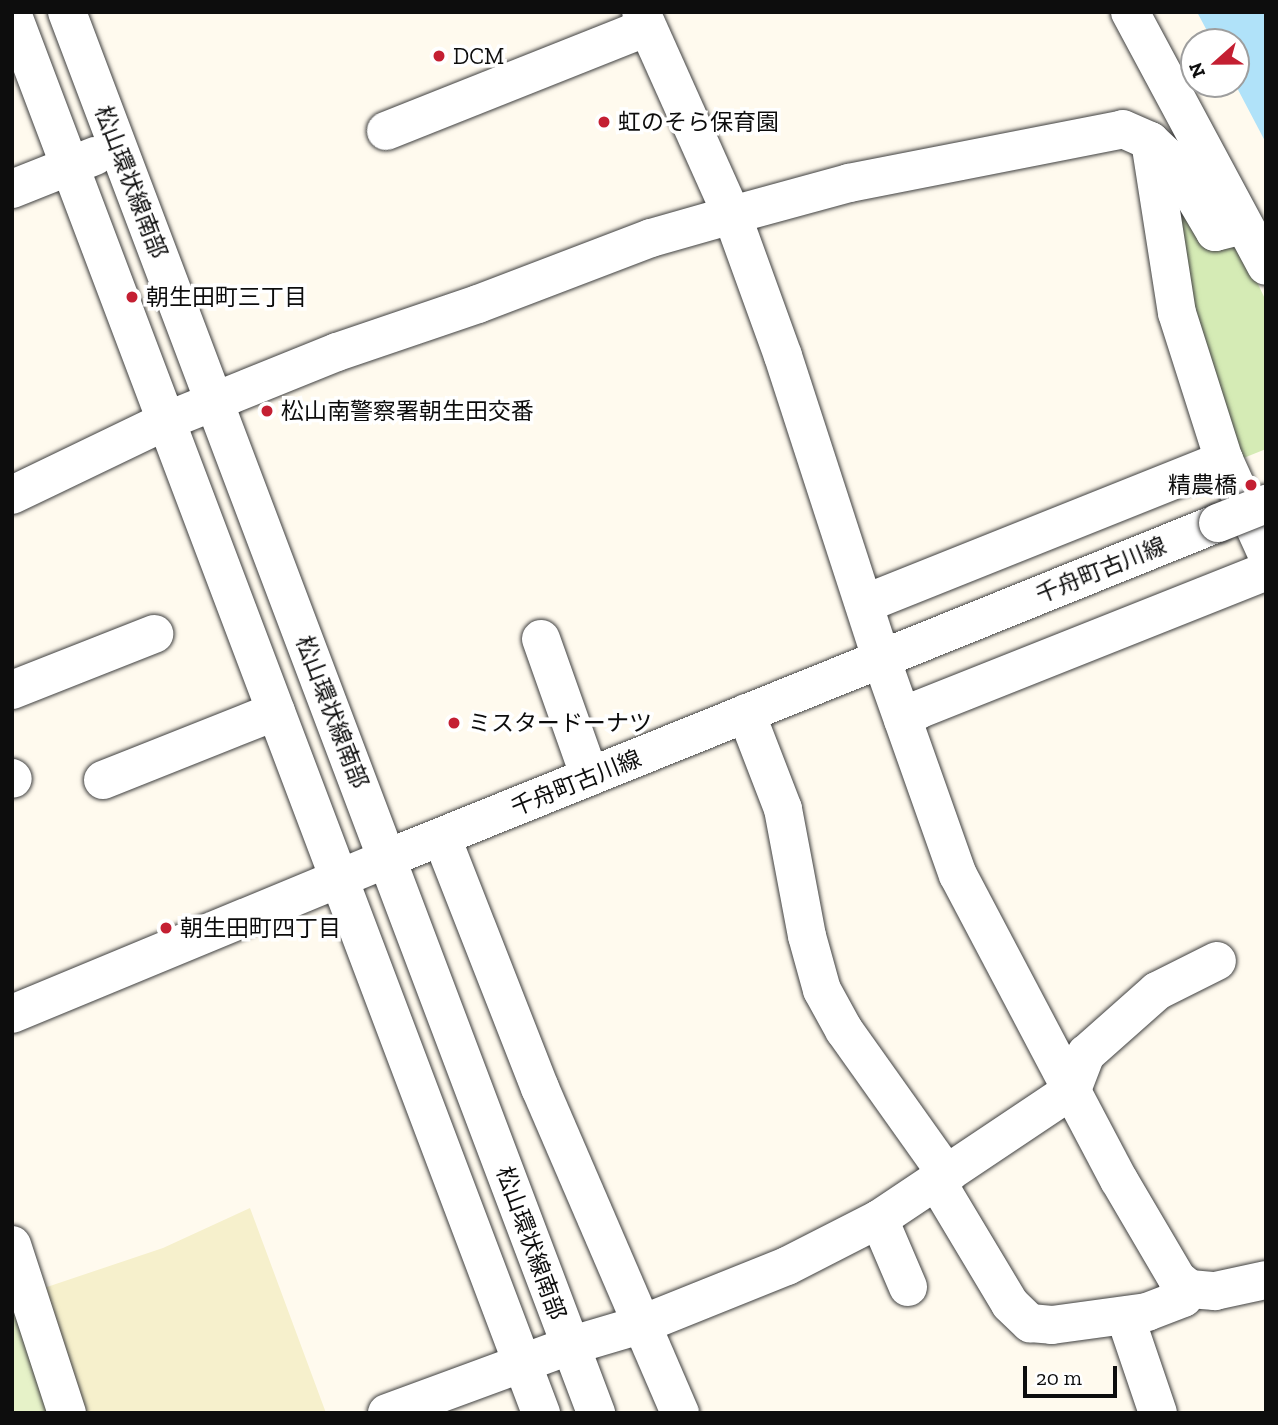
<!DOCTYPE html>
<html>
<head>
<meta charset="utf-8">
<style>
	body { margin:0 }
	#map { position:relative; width:1278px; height:1425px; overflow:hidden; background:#fffaee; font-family:"Zilla Slab","Noto Sans JP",serif }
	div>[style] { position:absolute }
	.farmland>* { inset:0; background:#f6f0cc }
	.green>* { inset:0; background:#d5ebb5 }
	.pitch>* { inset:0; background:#e6f2c8 }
	.water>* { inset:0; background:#b0e2f9 }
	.roads { filter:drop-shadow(0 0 2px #404040) drop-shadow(0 0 2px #404040) }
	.minor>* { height:38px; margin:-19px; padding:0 19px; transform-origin:19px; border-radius:19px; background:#fff }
	.bridges { filter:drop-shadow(0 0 2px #404040) drop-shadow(0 0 2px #404040) }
	.minor-bridge>* { height:38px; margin:-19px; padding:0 19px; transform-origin:19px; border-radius:19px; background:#fff }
	.dots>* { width:19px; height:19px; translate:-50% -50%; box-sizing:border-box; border:4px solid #fff; border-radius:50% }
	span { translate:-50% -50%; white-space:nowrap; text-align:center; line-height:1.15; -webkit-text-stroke:7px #fff; paint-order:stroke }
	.poi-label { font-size:23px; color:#0d0d0d }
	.left { translate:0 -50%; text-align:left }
	.right { translate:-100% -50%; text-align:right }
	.street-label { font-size:23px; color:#0d0d0d }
	.frame { position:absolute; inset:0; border:14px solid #0d0d0d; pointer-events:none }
	.north { position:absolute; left:1180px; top:28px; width:70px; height:70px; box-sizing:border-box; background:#fff; border:2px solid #9e9e9e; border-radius:50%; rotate:249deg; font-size:19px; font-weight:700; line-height:28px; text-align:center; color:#0d0d0d }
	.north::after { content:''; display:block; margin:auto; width:24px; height:32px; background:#c41f32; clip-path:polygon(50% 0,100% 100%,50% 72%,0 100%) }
	.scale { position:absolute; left:1023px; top:1366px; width:94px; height:32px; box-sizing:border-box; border:4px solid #0d0d0d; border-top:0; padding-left:9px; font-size:21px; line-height:24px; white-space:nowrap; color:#0d0d0d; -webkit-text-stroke:5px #fff; paint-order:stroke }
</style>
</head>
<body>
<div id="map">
	<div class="farmland">
		<i style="clip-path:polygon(250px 1208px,326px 1413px,79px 1413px,38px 1290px,163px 1248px)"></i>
	</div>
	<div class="green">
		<i style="clip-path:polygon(1167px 174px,1239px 244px,1266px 301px,1266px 449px,1241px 459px,1184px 307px)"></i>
	</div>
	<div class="pitch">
		<i style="clip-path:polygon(12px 1276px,55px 1413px,12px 1413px)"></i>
	</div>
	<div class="water">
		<i style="clip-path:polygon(1197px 12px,1266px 12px,1266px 143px,1235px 84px,1236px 42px,1213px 42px)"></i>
	</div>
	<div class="roads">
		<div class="minor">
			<i style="left:67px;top:12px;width:1498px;rotate:69.31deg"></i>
			<i style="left:641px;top:12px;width:222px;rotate:65.9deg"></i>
			<i style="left:732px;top:215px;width:121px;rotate:-15.3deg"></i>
			<i style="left:849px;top:183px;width:279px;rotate:-11.1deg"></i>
			<i style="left:1123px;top:129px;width:30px;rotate:24deg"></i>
			<i style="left:1150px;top:141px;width:34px;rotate:43deg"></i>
			<i style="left:1175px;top:164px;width:79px;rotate:59.5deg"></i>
			<i style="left:1215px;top:232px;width:29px;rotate:-14deg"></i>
			<i style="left:1130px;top:12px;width:288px;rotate:61.8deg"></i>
			<i style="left:12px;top:13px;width:1497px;rotate:69.3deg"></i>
			<i style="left:386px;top:131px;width:281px;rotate:-21.7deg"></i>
			<i style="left:1150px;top:141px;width:174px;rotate:81.1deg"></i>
			<i style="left:1177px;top:313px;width:154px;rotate:72.3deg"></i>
			<i style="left:1224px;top:460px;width:101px;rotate:65.5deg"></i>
			<i style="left:12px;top:189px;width:89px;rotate:-21.7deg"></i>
			<i style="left:12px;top:495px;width:171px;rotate:-25.7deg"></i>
			<i style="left:166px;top:421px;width:184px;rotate:-22deg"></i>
			<i style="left:337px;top:352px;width:149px;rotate:-18.8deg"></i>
			<i style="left:478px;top:304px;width:185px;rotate:-20.9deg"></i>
			<i style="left:651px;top:238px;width:84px;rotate:-15.9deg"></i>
			<i style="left:732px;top:215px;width:150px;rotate:70.1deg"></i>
			<i style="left:783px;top:356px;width:318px;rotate:72deg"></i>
			<i style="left:881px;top:658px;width:230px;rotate:70.5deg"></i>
			<i style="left:958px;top:875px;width:345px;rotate:62.2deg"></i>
			<i style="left:1119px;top:1180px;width:115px;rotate:59.6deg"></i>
			<i style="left:1177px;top:1279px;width:16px;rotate:38deg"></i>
			<i style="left:1190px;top:1289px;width:25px;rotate:5deg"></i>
			<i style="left:1215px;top:1291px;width:52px;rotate:-12.2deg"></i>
			<i style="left:864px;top:604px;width:388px;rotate:-21.8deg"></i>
			<i style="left:541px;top:639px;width:146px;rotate:70.5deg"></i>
			<i style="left:12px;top:690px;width:153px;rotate:-21.5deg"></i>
			<i style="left:746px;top:713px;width:103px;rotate:68.9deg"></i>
			<i style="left:783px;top:809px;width:129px;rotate:79.3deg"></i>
			<i style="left:807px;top:936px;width:56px;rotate:74.5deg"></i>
			<i style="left:822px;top:990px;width:46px;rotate:61.2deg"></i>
			<i style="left:844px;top:1030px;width:178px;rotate:54.6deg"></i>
			<i style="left:903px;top:720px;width:20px;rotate:-33deg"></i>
			<i style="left:920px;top:709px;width:373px;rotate:-21.7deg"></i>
			<i style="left:12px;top:778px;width:1px;rotate:45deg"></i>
			<i style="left:103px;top:780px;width:186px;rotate:-21.7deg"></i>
			<i style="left:442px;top:838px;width:269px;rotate:68.6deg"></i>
			<i style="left:540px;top:1088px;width:354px;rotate:66.7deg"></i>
			<i style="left:12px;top:1014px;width:407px;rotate:-22.5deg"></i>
			<i style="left:388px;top:858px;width:895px;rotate:-21.98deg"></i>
			<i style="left:937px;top:1182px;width:142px;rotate:59.1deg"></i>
			<i style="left:1010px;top:1304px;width:28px;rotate:44deg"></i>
			<i style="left:1030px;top:1323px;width:22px;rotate:5deg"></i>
			<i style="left:1052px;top:1325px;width:96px;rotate:-7.8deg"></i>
			<i style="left:1147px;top:1312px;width:39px;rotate:-21deg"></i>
			<i style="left:1183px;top:1298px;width:11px;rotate:-52deg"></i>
			<i style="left:879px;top:1219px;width:74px;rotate:66.9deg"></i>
			<i style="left:12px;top:1245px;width:177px;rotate:71.9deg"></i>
			<i style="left:1125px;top:1316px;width:102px;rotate:71.2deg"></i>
			<i style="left:387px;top:1413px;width:194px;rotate:-20.2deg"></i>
			<i style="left:569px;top:1346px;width:74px;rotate:-16.5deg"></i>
			<i style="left:640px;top:1325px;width:158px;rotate:-21.9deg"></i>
			<i style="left:787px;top:1266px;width:103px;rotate:-27.1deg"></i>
			<i style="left:879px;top:1219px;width:232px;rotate:-33.8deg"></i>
			<i style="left:1072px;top:1090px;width:39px;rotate:-69deg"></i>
			<i style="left:1086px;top:1054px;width:95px;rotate:-41.6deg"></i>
			<i style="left:1157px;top:991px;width:67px;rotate:-26.6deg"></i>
		</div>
	</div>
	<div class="bridges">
		<div class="minor-bridge">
			<i style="left:1218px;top:523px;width:52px;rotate:-21.6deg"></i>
		</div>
	</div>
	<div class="dots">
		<i style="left:439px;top:56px;background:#c41f32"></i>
		<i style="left:604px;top:122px;background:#c41f32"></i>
		<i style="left:132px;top:297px;background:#c41f32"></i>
		<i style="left:267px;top:411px;background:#c41f32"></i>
		<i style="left:1251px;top:485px;background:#c41f32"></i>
		<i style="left:454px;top:723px;background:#c41f32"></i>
		<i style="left:166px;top:928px;background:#c41f32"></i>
	</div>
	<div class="poi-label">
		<span class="left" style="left:453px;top:56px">DCM</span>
		<span class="left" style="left:618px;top:122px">虹のそら保育園</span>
		<span class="left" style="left:146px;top:297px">朝生田町三丁目</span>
		<span class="left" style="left:281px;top:411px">松山南警察署朝生田交番</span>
		<span class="right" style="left:1237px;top:485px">精農橋</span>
		<span class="left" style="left:468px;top:723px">ミスタードーナツ</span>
		<span class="left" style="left:180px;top:928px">朝生田町四丁目</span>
	</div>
	<div class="street-label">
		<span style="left:131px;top:182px;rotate:69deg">松山環状線南部</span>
		<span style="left:1101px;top:570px;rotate:-22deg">千舟町古川線</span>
		<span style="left:332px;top:712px;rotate:69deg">松山環状線南部</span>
		<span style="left:576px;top:783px;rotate:-22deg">千舟町古川線</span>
		<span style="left:531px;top:1243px;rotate:70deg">松山環状線南部</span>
	</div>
	<div class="frame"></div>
	<div class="north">N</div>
	<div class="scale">20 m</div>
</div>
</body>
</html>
